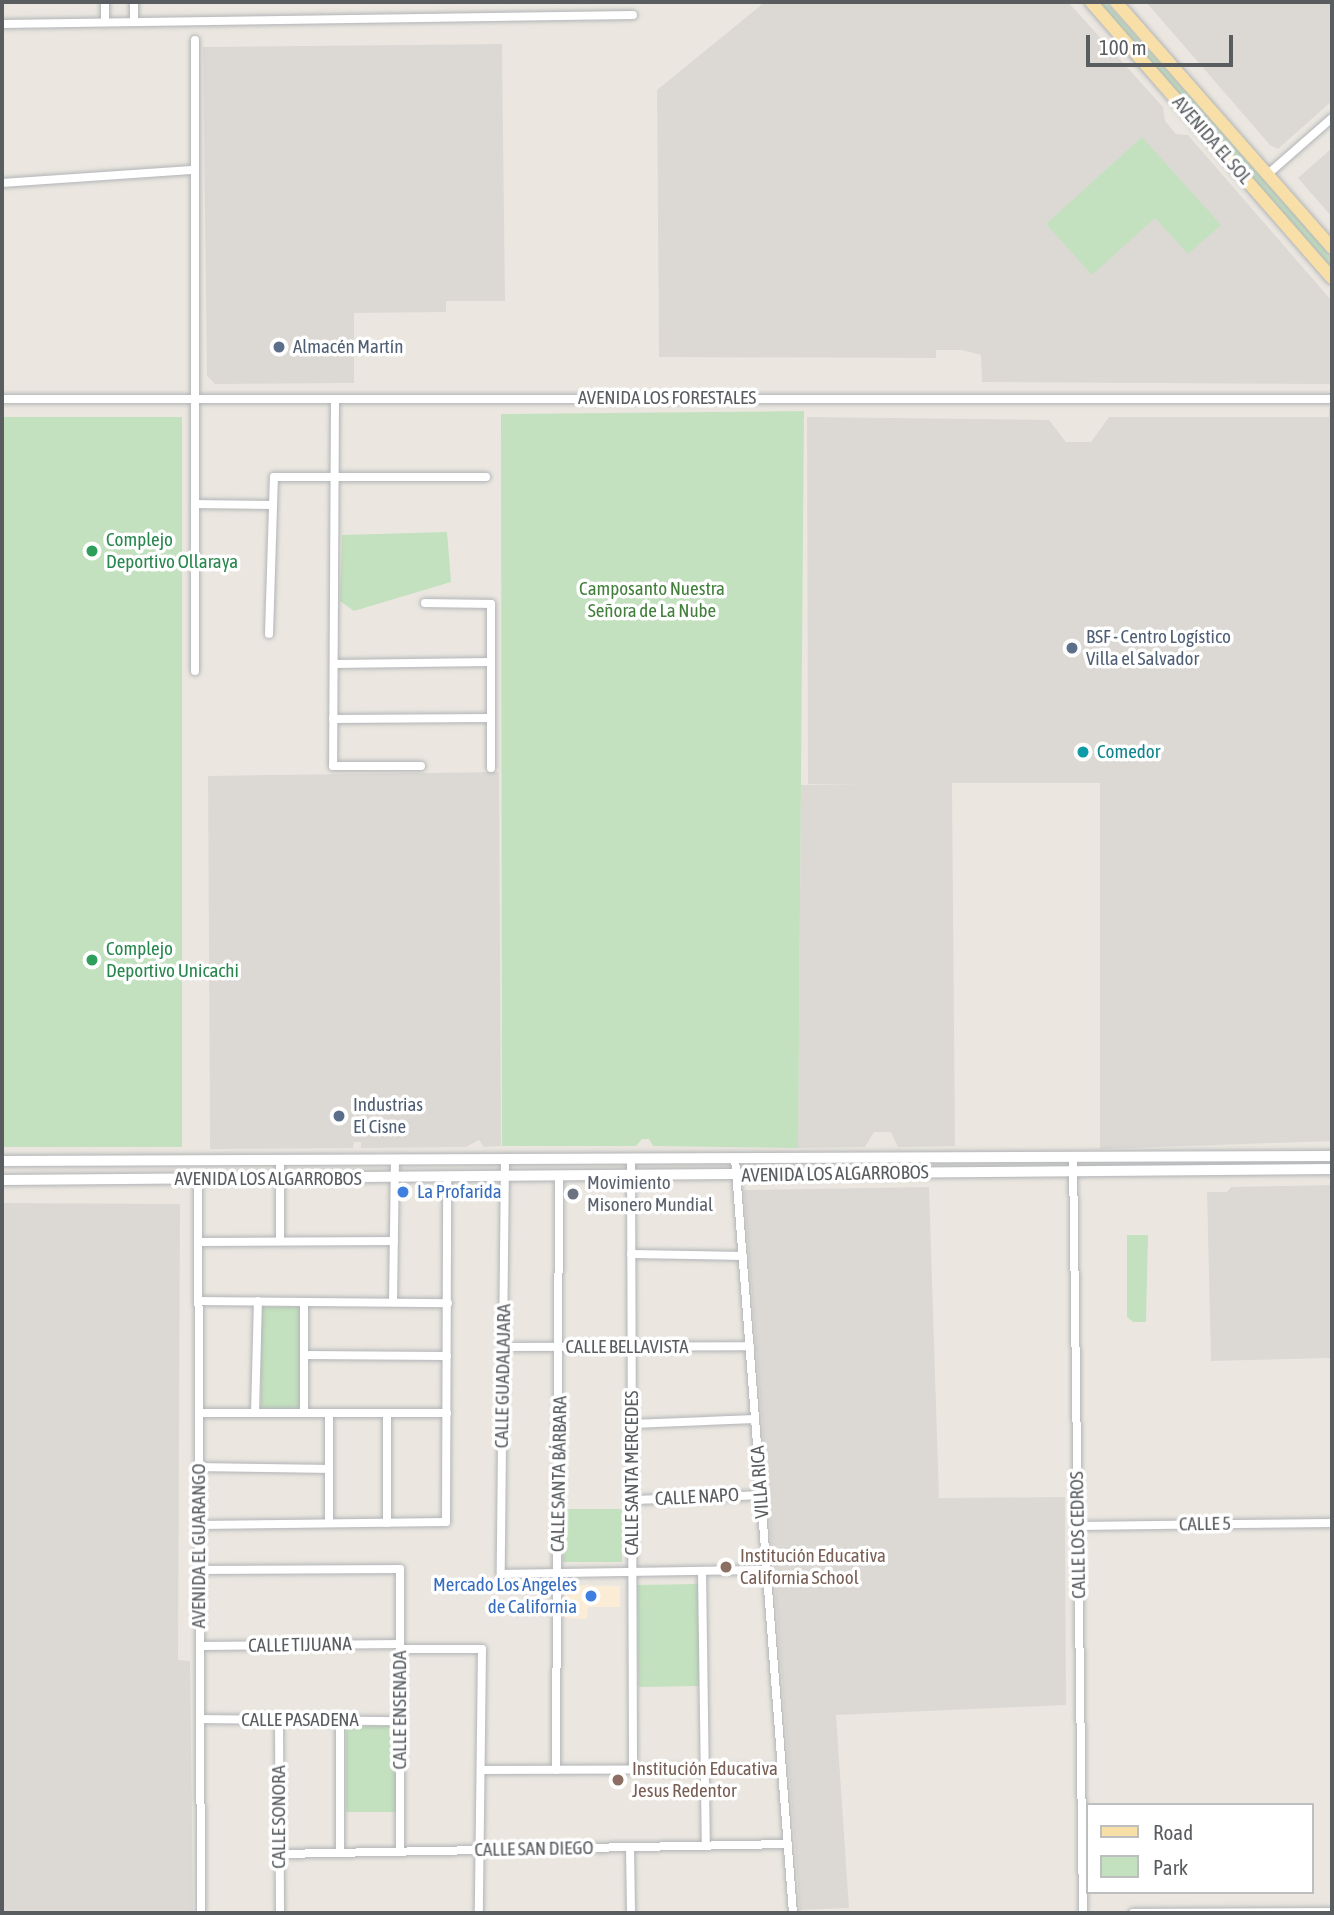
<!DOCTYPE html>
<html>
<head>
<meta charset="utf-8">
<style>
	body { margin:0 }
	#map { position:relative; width:1334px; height:1915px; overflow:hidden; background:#ebe7e0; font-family:"Asap Condensed",sans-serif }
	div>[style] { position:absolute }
	.commercial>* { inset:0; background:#fbecd6 }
	.industrial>* { inset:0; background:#dcd9d5 }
	.green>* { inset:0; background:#c3e1be; transform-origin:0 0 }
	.roads { filter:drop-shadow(0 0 2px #b1b4b7) drop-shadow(0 0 2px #b1b4b7) }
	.minor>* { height:8px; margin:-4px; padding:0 4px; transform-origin:4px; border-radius:4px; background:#fff }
	.tertiary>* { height:10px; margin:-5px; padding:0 5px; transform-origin:5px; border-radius:5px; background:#fff }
	.primary>* { height:12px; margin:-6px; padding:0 6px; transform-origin:6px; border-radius:6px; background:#f8dfa8 }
	.dots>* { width:19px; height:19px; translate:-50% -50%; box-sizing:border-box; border:4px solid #fff; border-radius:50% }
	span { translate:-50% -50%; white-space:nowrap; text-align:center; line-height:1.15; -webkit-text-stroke:7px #fff; paint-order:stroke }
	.street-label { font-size:19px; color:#595d60 }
	.service-label { font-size:19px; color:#4e5e75 }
	.left { translate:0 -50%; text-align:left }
	.leisure-label { font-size:19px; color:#27864d }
	.park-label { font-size:19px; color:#417f3a }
	.culture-label { font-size:19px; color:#0d838f }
	.worship-label { font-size:19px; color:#5b616d }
	.shop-label { font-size:19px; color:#366cbe }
	.right { translate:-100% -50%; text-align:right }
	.education-label { font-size:19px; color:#785e54 }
	.frame { position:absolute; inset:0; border:4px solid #595d60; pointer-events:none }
	.legend { position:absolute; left:1086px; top:1803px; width:228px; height:91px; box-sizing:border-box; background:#fff; border:2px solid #bdbebf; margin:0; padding:9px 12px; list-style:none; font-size:21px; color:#595d60 }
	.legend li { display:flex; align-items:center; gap:14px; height:35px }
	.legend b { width:35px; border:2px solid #bdbebf }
	.scale { position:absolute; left:1086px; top:35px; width:147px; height:32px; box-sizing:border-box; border:4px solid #595d60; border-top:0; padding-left:9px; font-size:21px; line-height:24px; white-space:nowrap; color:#595d60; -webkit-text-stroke:5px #fff; paint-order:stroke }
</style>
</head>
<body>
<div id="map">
	<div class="commercial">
		<i style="clip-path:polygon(562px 1585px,620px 1586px,620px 1607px,588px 1607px,587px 1619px,562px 1618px)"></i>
	</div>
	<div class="industrial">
		<i style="clip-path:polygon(765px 2px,1068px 2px,1163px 107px,1165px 121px,1176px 134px,1188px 135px,1332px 301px,1332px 384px,982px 382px,981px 355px,962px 350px,936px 350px,936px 358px,659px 357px,657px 90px)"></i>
		<i style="clip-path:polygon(1146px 2px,1332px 2px,1332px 101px,1278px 149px,1270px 145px)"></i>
		<i style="clip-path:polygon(502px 44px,505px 301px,446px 301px,446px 312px,354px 313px,354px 383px,215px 384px,207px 376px,203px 47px)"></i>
		<i style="clip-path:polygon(1332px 148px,1332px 217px,1298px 178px)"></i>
		<i style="clip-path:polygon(1329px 408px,1332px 408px,1332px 1141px,1100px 1149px,1100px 783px,952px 783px,955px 1146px,898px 1147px,891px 1132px,874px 1132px,865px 1147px,798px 1148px,801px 785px,861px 784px,808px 784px,807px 417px,1049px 420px,1066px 442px,1091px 442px,1109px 417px,1329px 417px)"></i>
		<i style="clip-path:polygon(499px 772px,501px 1146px,484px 1147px,479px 1140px,466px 1147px,361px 1148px,361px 1142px,354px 1142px,353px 1148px,210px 1149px,208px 776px)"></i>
		<i style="clip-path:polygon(1332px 1185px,1332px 1358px,1211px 1361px,1207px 1192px,1227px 1192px,1231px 1187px)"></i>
		<i style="clip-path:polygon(929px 1187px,939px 1498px,1065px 1497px,1066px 1705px,836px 1715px,849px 1908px,800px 1910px,744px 1190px)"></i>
		<i style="clip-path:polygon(2px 1203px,180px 1204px,178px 1660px,190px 1661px,193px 1911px,2px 1913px)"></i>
	</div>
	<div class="green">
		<i style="clip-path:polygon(1097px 2px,1106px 2px,1300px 221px,1332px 258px,1332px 268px)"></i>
		<i style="clip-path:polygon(1142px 137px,1221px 225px,1188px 254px,1155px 218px,1092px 275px,1046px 224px)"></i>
		<i style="clip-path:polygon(804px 411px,798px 1148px,653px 1146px,649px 1139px,642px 1139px,636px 1146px,502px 1146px,501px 414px)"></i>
		<i style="left:182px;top:417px;width:730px;height:180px;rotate:90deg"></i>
		<i style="clip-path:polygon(447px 532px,451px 582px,354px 611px,340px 601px,342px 535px)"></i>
		<i style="clip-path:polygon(1127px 1235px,1148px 1235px,1146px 1322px,1133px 1322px,1127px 1317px)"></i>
		<i style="left:261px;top:1307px;width:39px;height:102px"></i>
		<i style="left:563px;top:1509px;width:59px;height:53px"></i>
		<i style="left:698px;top:1584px;width:102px;height:61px;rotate:89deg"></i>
		<i style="left:346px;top:1726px;width:50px;height:86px"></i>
	</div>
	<div class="roads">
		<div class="minor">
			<i style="left:105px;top:2px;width:19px;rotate:90deg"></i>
			<i style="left:134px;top:21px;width:19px;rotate:-90deg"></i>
			<i style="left:2px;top:24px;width:631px;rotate:-0.82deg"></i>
			<i style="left:1268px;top:174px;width:85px;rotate:-41.2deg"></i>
			<i style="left:2px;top:183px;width:193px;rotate:-3.9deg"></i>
			<i style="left:2px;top:399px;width:1330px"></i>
			<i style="left:335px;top:399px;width:367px;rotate:90.3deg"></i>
			<i style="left:333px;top:766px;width:88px"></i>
			<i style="left:195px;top:504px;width:75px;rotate:0.8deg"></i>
			<i style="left:425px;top:603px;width:66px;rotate:0.9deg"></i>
			<i style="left:491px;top:604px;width:164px;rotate:90deg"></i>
			<i style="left:269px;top:634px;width:157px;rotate:-88.2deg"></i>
			<i style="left:274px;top:477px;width:212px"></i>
			<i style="left:334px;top:664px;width:157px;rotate:-0.7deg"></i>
			<i style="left:195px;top:671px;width:631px;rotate:-90deg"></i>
			<i style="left:333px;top:719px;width:158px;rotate:-0.4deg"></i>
			<i style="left:1073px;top:1157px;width:756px;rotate:89.24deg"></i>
			<i style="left:735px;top:1158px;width:757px;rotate:85.61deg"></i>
			<i style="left:505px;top:1159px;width:415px;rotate:90.6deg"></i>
			<i style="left:501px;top:1574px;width:266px;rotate:-0.9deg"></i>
			<i style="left:631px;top:1159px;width:610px;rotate:89.81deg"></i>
			<i style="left:280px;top:1160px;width:81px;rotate:90deg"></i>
			<i style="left:198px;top:1178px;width:735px;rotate:89.77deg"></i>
			<i style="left:199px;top:1242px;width:195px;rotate:-0.3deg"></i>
			<i style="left:631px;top:1254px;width:112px;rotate:1deg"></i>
			<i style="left:199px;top:1301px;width:249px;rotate:0.5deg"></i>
			<i style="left:304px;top:1302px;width:111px;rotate:90deg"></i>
			<i style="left:393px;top:1302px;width:142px;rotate:-89.2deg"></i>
			<i style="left:503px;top:1347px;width:247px;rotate:-0.2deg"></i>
			<i style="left:304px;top:1355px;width:143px;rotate:0.4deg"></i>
			<i style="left:199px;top:1413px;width:248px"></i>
			<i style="left:255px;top:1413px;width:112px;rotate:-88.5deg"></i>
			<i style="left:329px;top:1413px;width:110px;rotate:90deg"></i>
			<i style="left:387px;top:1413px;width:110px;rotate:90deg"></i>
			<i style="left:632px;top:1424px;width:123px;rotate:-2.3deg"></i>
			<i style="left:199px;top:1467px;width:130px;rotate:0.9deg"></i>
			<i style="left:632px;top:1500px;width:129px;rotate:-2.2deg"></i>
			<i style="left:199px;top:1525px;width:247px;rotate:-0.7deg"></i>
			<i style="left:446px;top:1522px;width:344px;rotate:-89.8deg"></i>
			<i style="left:1078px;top:1526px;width:254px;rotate:-0.7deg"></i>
			<i style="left:199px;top:1570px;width:201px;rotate:-0.3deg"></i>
			<i style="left:400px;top:1569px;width:283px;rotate:90deg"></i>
			<i style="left:702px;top:1571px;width:275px;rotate:89.2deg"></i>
			<i style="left:200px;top:1646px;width:200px;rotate:-0.6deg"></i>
			<i style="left:400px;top:1649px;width:82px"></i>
			<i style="left:482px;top:1649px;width:264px;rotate:90.7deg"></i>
			<i style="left:200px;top:1719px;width:200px;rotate:0.6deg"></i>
			<i style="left:279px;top:1720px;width:193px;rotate:89.7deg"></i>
			<i style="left:340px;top:1721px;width:132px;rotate:90deg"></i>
			<i style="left:481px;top:1770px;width:301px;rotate:-0.2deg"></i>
			<i style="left:556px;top:1770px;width:593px;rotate:-89.71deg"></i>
			<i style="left:630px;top:1847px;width:66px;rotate:89.1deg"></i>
			<i style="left:280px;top:1854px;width:508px;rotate:-1.13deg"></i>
			<i style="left:1133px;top:1913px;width:199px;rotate:-0.3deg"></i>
		</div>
		<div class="tertiary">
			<i style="left:2px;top:1161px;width:1330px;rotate:-0.22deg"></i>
			<i style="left:2px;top:1180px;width:1330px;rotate:-0.47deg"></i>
		</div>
		<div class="primary">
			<i style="left:1091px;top:2px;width:366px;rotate:48.9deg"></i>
			<i style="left:1116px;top:2px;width:327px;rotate:48.7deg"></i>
		</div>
	</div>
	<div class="dots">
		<i style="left:279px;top:347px;background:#5c6f8a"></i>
		<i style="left:92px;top:551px;background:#2e9e5b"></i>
		<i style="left:1072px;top:648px;background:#5c6f8a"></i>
		<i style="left:1083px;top:752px;background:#0f9aa8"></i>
		<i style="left:92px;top:960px;background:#2e9e5b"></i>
		<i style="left:339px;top:1116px;background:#5c6f8a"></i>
		<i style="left:403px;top:1192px;background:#3f7fe0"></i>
		<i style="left:573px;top:1194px;background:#6b7280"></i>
		<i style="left:726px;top:1567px;background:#8d6e63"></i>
		<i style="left:591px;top:1596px;background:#3f7fe0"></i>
		<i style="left:618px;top:1780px;background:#8d6e63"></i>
	</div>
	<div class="street-label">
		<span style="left:1212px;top:140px;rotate:49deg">AVENIDA EL SOL</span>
		<span style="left:667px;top:398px">AVENIDA LOS FORESTALES</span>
		<span style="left:835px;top:1174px;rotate:-1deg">AVENIDA LOS ALGARROBOS</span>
		<span style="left:268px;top:1179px">AVENIDA LOS ALGARROBOS</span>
		<span style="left:627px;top:1347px">CALLE BELLAVISTA</span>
		<span style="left:503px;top:1376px;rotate:-89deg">CALLE GUADALAJARA</span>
		<span style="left:632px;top:1473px;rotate:-90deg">CALLE SANTA MERCEDES</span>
		<span style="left:559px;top:1474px;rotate:-89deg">CALLE SANTA BÁRBARA</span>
		<span style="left:760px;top:1482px;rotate:-94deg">VILLA RICA</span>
		<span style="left:697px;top:1497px;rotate:-3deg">CALLE NAPO</span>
		<span style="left:1205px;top:1524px;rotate:-1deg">CALLE 5</span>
		<span style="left:1078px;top:1535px;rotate:-91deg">CALLE LOS CEDROS</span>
		<span style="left:199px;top:1546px;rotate:-90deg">AVENIDA EL GUARANGO</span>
		<span style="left:300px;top:1645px;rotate:-1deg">CALLE TIJUANA</span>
		<span style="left:400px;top:1710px;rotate:-90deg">CALLE ENSENADA</span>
		<span style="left:300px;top:1720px">CALLE PASADENA</span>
		<span style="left:279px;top:1817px;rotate:-90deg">CALLE SONORA</span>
		<span style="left:534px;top:1849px;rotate:-1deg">CALLE SAN DIEGO</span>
	</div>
	<div class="service-label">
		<span class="left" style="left:293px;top:347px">Almacén Martín</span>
		<span class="left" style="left:1086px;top:648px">BSF - Centro Logístico<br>Villa el Salvador</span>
		<span class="left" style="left:353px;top:1116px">Industrias<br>El Cisne</span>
	</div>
	<div class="leisure-label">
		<span class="left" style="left:106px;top:551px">Complejo<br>Deportivo Ollaraya</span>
		<span class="left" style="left:106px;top:960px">Complejo<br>Deportivo Unicachi</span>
	</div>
	<div class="park-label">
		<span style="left:652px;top:600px">Camposanto Nuestra<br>Señora de La Nube</span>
	</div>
	<div class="culture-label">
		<span class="left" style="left:1097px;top:752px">Comedor</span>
	</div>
	<div class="worship-label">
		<span class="left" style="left:587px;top:1194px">Movimiento<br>Misonero Mundial</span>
	</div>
	<div class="shop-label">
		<span class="left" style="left:417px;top:1192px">La Profarida</span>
		<span class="right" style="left:577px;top:1596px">Mercado Los Angeles<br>de California</span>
	</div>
	<div class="education-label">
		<span class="left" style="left:740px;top:1567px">Institución Educativa<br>California School</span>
		<span class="left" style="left:632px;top:1780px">Institución Educativa<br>Jesus Redentor</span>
	</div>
	<div class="frame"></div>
	<ul class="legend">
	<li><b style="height:9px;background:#f8dfa8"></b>Road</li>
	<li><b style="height:19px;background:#c3e1be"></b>Park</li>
	</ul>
	<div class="scale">100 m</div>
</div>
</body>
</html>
